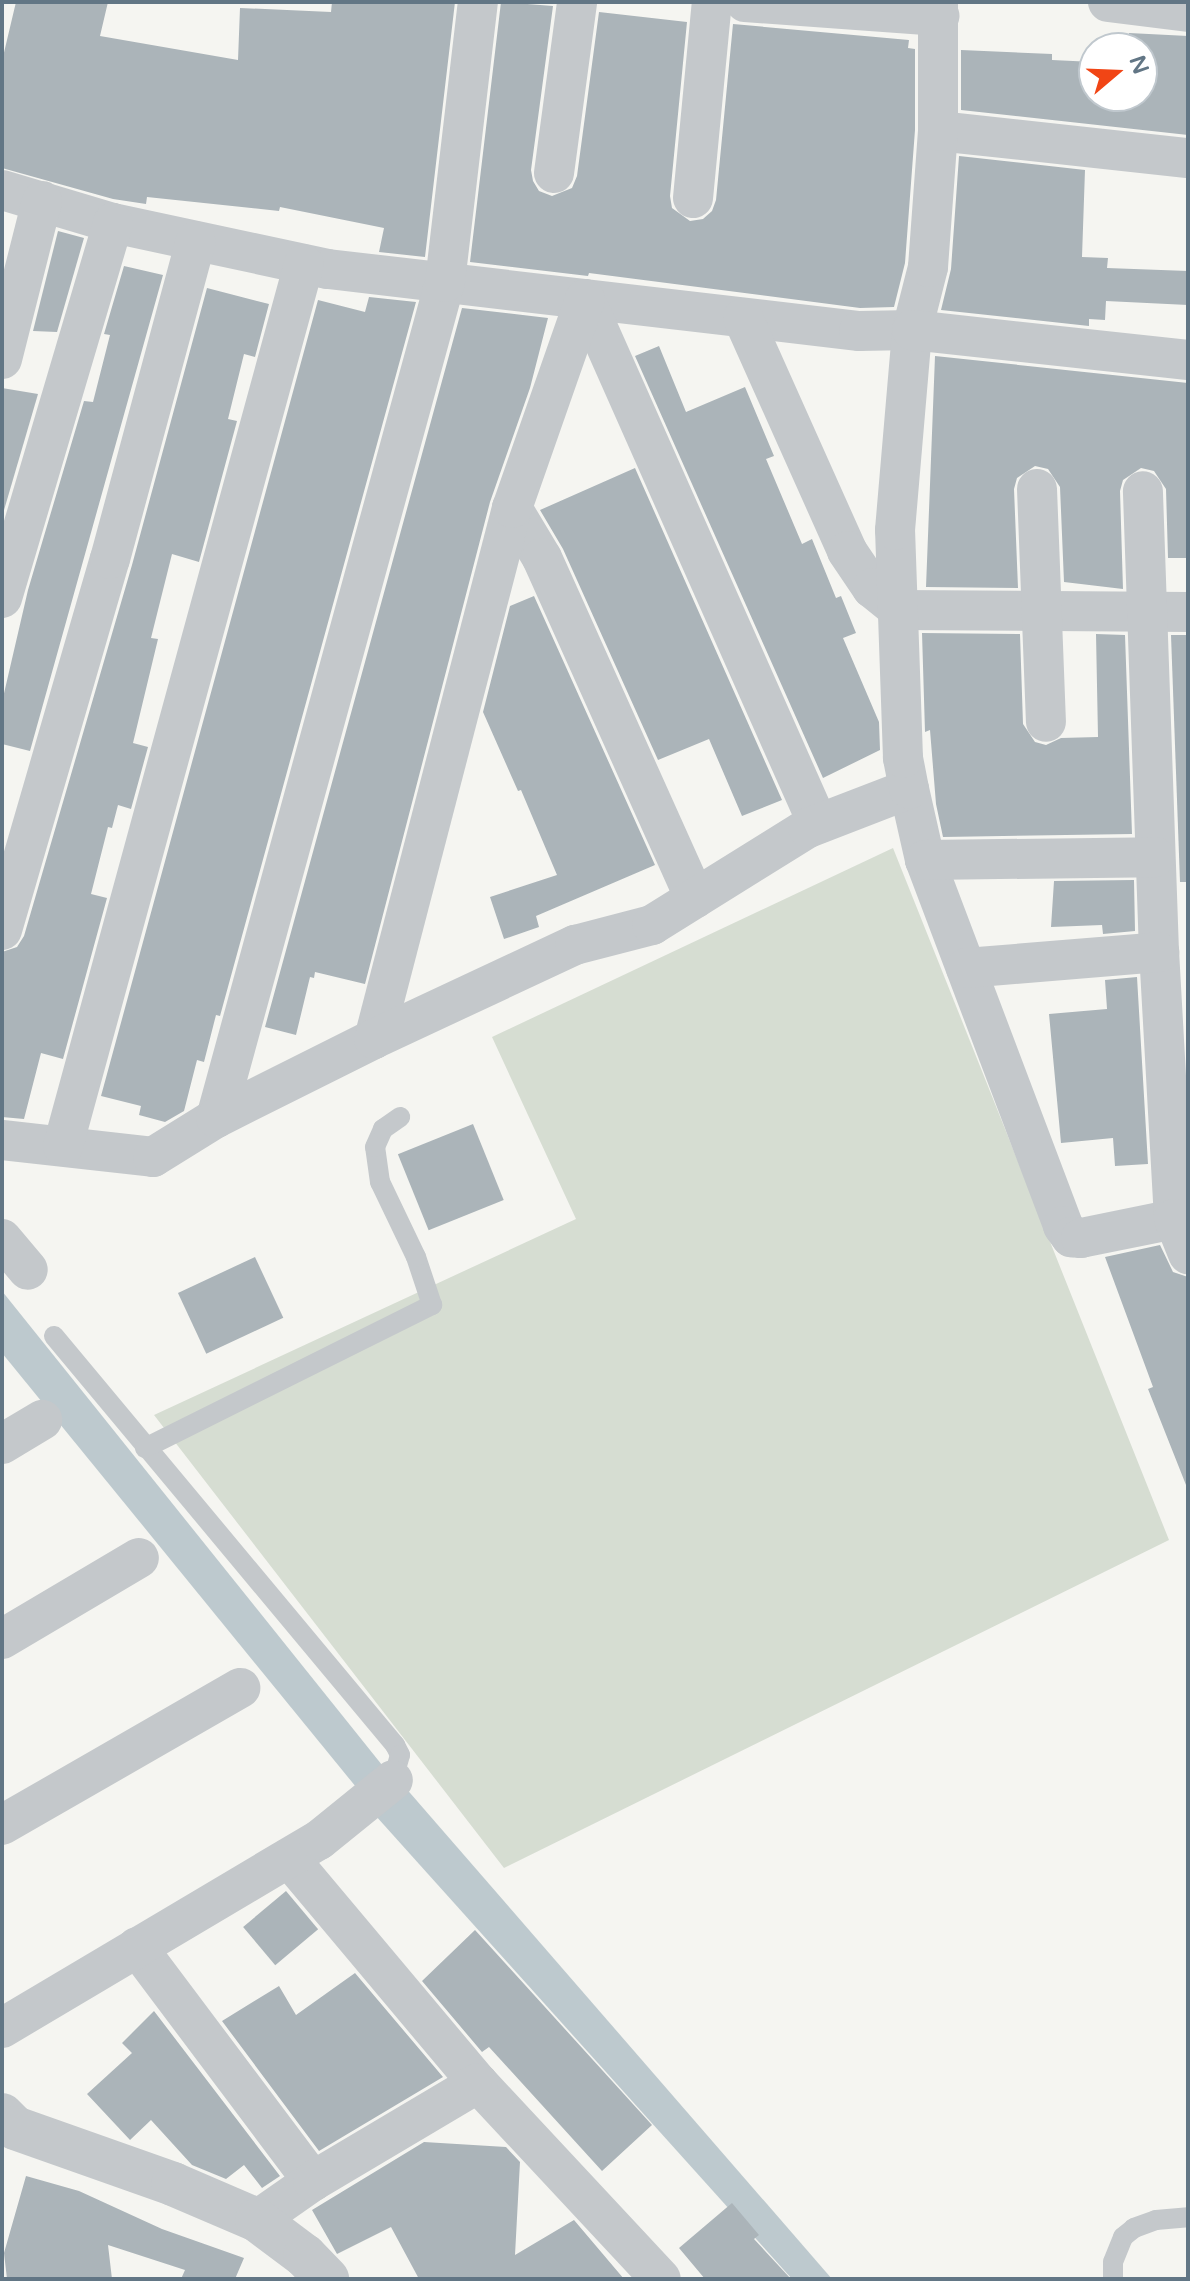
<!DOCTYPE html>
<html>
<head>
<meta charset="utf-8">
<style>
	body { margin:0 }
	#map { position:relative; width:1190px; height:2281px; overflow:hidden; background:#f5f5f1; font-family:"Varela Round",sans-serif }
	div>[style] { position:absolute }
	.green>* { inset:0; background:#d6ddd2 }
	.water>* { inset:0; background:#bdc9ce }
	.building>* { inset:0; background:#abb4b9; transform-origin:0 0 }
	.service>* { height:20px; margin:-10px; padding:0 10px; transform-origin:10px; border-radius:10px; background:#c4c8cb }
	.minor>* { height:40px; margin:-20px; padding:0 20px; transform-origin:20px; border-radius:20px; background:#c4c8cb }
	.tertiary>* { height:44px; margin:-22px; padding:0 22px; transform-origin:22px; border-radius:22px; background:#c4c8cb }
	span { translate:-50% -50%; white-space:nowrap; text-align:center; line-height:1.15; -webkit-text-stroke:8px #fff; paint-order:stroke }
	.frame { position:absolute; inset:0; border:4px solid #627685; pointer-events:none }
	.north { position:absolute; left:1078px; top:32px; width:80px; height:80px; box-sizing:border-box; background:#fff; border:2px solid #c0c8ce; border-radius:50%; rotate:71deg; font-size:22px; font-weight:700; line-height:32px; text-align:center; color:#627685 }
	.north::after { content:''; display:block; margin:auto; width:28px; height:36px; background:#f14515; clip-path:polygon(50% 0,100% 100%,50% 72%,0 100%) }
</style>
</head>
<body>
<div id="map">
	<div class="green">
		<i style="clip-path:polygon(893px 848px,1169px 1540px,504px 1868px,154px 1415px,576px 1219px,492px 1037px)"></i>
	</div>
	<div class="water">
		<i style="clip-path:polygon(2px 1291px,382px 1765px,356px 1787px,2px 1353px)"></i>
		<i style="clip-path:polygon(404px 1786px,832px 2279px,792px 2279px,375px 1815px)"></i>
	</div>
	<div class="building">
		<i style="clip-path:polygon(16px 2px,108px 2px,100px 36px,238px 60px,240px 8px,331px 12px,332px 2px,455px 2px,425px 257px,379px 252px,384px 228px,280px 207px,279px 211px,147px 197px,146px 204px,113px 199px,2px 168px,2px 61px)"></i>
		<i style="clip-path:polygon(501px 2px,553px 6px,531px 170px,533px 181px,539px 191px,552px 196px,572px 188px,577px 176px,599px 12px,687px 22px,670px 196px,672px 208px,690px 221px,703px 219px,712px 211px,716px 200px,733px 24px,909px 40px,908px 48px,915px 49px,915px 130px,905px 263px,894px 307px,860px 308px,589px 273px,588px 276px,470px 262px)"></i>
		<i style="clip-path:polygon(1129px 33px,1188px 36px,1188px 135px,961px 110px,961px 50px,1052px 54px,1052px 60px,1094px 62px,1094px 96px,1142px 96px,1142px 48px,1129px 48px)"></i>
		<i style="clip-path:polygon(959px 156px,1085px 170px,1082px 257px,1108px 258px,1107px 268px,1188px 271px,1188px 305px,1106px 301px,1105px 320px,1089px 319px,1089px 326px,941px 310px,951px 269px)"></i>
		<i style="clip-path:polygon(58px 231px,84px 238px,57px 332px,33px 331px)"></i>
		<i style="clip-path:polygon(124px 266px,163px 275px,30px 751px,2px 744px,2px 702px,28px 590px,84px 401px,93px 402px,110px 335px,104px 334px)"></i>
		<i style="clip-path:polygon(207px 288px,269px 304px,255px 357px,244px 354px,228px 419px,237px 421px,199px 562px,172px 554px,151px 638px,158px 639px,133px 743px,148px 747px,131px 809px,118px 805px,112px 828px,108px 827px,91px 894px,107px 898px,63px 1059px,41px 1053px,24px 1119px,2px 1117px,2px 952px,17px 947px,24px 936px,132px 565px)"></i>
		<i style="clip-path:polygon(369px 297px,416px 302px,220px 1016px,216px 1015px,204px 1062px,197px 1060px,184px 1111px,165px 1122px,139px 1115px,141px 1106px,101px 1096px,318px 300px,365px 312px)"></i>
		<i style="clip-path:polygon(462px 308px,548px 318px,530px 388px,490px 502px,365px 984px,315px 972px,314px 978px,310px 977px,296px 1035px,265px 1027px)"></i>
		<i style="clip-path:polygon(659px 346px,686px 412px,745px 387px,774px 456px,766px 459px,802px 544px,812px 539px,836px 598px,841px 596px,856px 633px,843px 638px,879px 722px,880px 750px,823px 778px,635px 356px)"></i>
		<i style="clip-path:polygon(935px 356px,1188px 383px,1188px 558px,1168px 558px,1166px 489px,1154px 471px,1141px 468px,1123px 480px,1120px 491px,1123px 589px,1064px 582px,1060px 487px,1048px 469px,1035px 466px,1017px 478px,1014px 489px,1018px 588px,926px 587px)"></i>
		<i style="clip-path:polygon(2px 388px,38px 394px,2px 517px)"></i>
		<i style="clip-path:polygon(635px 468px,782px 800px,742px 816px,709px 739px,658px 760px,563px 549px,540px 510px)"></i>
		<i style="clip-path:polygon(534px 596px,655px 865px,536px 916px,539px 927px,504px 939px,490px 897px,557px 875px,521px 790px,518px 791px,483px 712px,510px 606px)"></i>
		<i style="clip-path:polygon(922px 633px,1020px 634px,1023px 724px,1035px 742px,1046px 745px,1061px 738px,1098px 737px,1096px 634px,1125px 635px,1132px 834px,943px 837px,936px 804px,930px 730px,925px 732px)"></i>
		<i style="clip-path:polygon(1171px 635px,1188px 635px,1188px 882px,1180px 882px)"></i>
		<i style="clip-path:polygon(1134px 880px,1135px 931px,1103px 934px,1102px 925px,1051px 927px,1054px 881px)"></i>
		<i style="clip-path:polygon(1137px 977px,1148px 1164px,1115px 1166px,1113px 1138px,1061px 1143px,1049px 1014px,1107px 1009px,1105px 980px)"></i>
		<i style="left:473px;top:1124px;width:82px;height:81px;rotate:68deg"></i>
		<i style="clip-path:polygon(1160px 1245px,1173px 1272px,1188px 1277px,1186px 1485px,1148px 1389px,1153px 1387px,1105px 1257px)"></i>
		<i style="left:255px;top:1257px;width:67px;height:85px;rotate:65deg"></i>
		<i style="left:286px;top:1891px;width:50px;height:56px;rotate:50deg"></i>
		<i style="clip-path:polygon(475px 1930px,652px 2125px,602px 2171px,489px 2047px,482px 2052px,422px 1981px)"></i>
		<i style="clip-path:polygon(355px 1973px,443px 2077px,319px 2151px,222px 2021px,279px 1986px,296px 2015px)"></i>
		<i style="clip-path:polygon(154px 2011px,280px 2176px,262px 2188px,244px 2165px,226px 2179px,192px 2165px,151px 2120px,130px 2140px,87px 2094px,132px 2053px,122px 2043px)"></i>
		<i style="clip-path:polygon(424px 2142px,506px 2147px,520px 2162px,515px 2255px,574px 2220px,624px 2279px,419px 2279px,391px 2227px,337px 2254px,312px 2210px)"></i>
		<i style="clip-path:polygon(26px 2176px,79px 2191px,162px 2229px,244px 2258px,235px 2279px,181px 2279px,185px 2270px,108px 2245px,112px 2279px,7px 2279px,4px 2253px)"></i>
		<i style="clip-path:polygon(732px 2203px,759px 2235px,754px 2239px,791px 2279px,705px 2279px,679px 2248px)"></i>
	</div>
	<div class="service">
		<i style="left:54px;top:1336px;width:533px;rotate:50.18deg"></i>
		<i style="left:395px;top:1745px;width:11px;rotate:63deg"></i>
		<i style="left:400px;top:1755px;width:26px;rotate:106deg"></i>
		<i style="left:145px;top:1448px;width:321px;rotate:-26.5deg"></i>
		<i style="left:432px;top:1305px;width:51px;rotate:-108.4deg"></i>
		<i style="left:416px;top:1257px;width:83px;rotate:-115.6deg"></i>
		<i style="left:380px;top:1182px;width:35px;rotate:-98deg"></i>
		<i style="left:375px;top:1147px;width:20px;rotate:-66deg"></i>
		<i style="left:383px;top:1129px;width:21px;rotate:-35deg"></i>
		<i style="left:1113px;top:2279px;width:17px;rotate:-90deg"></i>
		<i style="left:1113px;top:2262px;width:27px;rotate:-68deg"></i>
		<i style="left:1123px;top:2237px;width:14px;rotate:-39deg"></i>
		<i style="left:1134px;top:2228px;width:23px;rotate:-20deg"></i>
		<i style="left:1156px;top:2220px;width:32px;rotate:-5deg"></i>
	</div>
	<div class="minor">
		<i style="left:745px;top:2px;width:195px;rotate:4.1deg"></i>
		<i style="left:1108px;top:2px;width:81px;rotate:7.1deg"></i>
		<i style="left:938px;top:131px;width:251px;rotate:6.2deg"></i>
		<i style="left:554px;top:173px;width:173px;rotate:-82.3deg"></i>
		<i style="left:2px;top:190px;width:116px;rotate:16.6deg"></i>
		<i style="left:113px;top:223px;width:220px;rotate:12.1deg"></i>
		<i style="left:328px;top:269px;width:535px;rotate:6.66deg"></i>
		<i style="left:859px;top:331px;width:53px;rotate:-1.1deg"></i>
		<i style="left:912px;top:330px;width:65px;rotate:-75.7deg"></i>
		<i style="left:928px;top:267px;width:136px;rotate:-85.8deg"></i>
		<i style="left:938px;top:131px;width:129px;rotate:-90deg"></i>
		<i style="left:693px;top:198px;width:197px;rotate:-84.5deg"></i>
		<i style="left:585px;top:299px;width:574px;rotate:66.07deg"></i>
		<i style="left:743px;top:318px;width:255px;rotate:65.9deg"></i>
		<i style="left:847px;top:551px;width:45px;rotate:56deg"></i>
		<i style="left:872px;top:588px;width:35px;rotate:39deg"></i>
		<i style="left:899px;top:610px;width:289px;rotate:0.4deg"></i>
		<i style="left:2px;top:359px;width:163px;rotate:-75.8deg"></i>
		<i style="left:1037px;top:489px;width:233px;rotate:87.8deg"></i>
		<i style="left:512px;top:508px;width:58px;rotate:59deg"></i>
		<i style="left:542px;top:558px;width:373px;rotate:65.8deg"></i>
		<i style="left:2px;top:598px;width:391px;rotate:-73.5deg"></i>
		<i style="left:909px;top:789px;width:73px;rotate:77.3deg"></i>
		<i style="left:925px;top:860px;width:391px;rotate:69.3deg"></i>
		<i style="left:1063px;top:1226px;width:14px;rotate:54deg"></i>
		<i style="left:1071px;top:1237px;width:10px;rotate:6deg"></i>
		<i style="left:1081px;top:1238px;width:95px;rotate:-11.5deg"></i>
		<i style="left:1174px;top:1219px;width:267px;rotate:-93.2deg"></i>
		<i style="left:1159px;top:952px;width:461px;rotate:-92deg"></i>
		<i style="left:925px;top:860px;width:230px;rotate:-0.7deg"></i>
		<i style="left:2px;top:930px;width:386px;rotate:-73.8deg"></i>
		<i style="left:110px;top:559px;width:329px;rotate:-74.9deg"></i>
		<i style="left:966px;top:968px;width:194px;rotate:-4.7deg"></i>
		<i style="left:374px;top:1039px;width:549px;rotate:-75.43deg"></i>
		<i style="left:512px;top:508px;width:221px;rotate:-70.7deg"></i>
		<i style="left:216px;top:1118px;width:867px;rotate:-74.68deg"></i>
		<i style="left:445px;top:282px;width:282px;rotate:-83.3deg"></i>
		<i style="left:2px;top:1140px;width:152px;rotate:6.4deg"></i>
		<i style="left:153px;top:1157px;width:74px;rotate:-31.8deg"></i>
		<i style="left:216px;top:1118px;width:177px;rotate:-26.6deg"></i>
		<i style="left:374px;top:1039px;width:222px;rotate:-25.1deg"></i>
		<i style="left:575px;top:945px;width:80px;rotate:-14.6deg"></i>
		<i style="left:652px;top:925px;width:184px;rotate:-31.9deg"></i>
		<i style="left:808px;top:828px;width:108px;rotate:-21.1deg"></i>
		<i style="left:909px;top:789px;width:32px;rotate:-101deg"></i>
		<i style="left:903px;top:758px;width:228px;rotate:-92deg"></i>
		<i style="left:895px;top:530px;width:201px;rotate:-85.1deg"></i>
		<i style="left:912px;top:330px;width:278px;rotate:6.2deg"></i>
		<i style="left:63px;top:1146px;width:914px;rotate:-74.72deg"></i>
		<i style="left:1188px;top:1219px;width:14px;rotate:180deg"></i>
		<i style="left:1174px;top:1219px;width:38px;rotate:68deg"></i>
		<i style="left:2px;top:1239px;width:40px;rotate:50deg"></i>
		<i style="left:2px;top:1444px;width:47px;rotate:-31deg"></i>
		<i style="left:2px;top:1639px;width:159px;rotate:-30.6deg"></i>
		<i style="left:2px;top:1825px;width:275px;rotate:-29.9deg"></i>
		<i style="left:289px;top:1858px;width:294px;rotate:50deg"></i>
		<i style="left:478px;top:2083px;width:268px;rotate:47deg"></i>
		<i style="left:137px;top:1947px;width:293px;rotate:53.1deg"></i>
		<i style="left:2px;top:2028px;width:369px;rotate:-30.7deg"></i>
		<i style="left:319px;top:1840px;width:95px;rotate:-39deg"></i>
		<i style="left:257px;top:2220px;width:68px;rotate:-34.9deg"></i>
		<i style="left:313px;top:2181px;width:192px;rotate:-30.7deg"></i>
	</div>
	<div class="tertiary">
		<i style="left:2px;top:2115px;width:18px;rotate:45deg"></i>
		<i style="left:15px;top:2128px;width:168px;rotate:19.5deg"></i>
		<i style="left:173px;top:2184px;width:91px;rotate:23.2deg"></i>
		<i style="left:257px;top:2220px;width:60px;rotate:36.9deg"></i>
		<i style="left:305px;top:2256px;width:32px;rotate:46deg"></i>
	</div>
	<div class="frame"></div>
	<div class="north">N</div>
</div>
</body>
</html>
